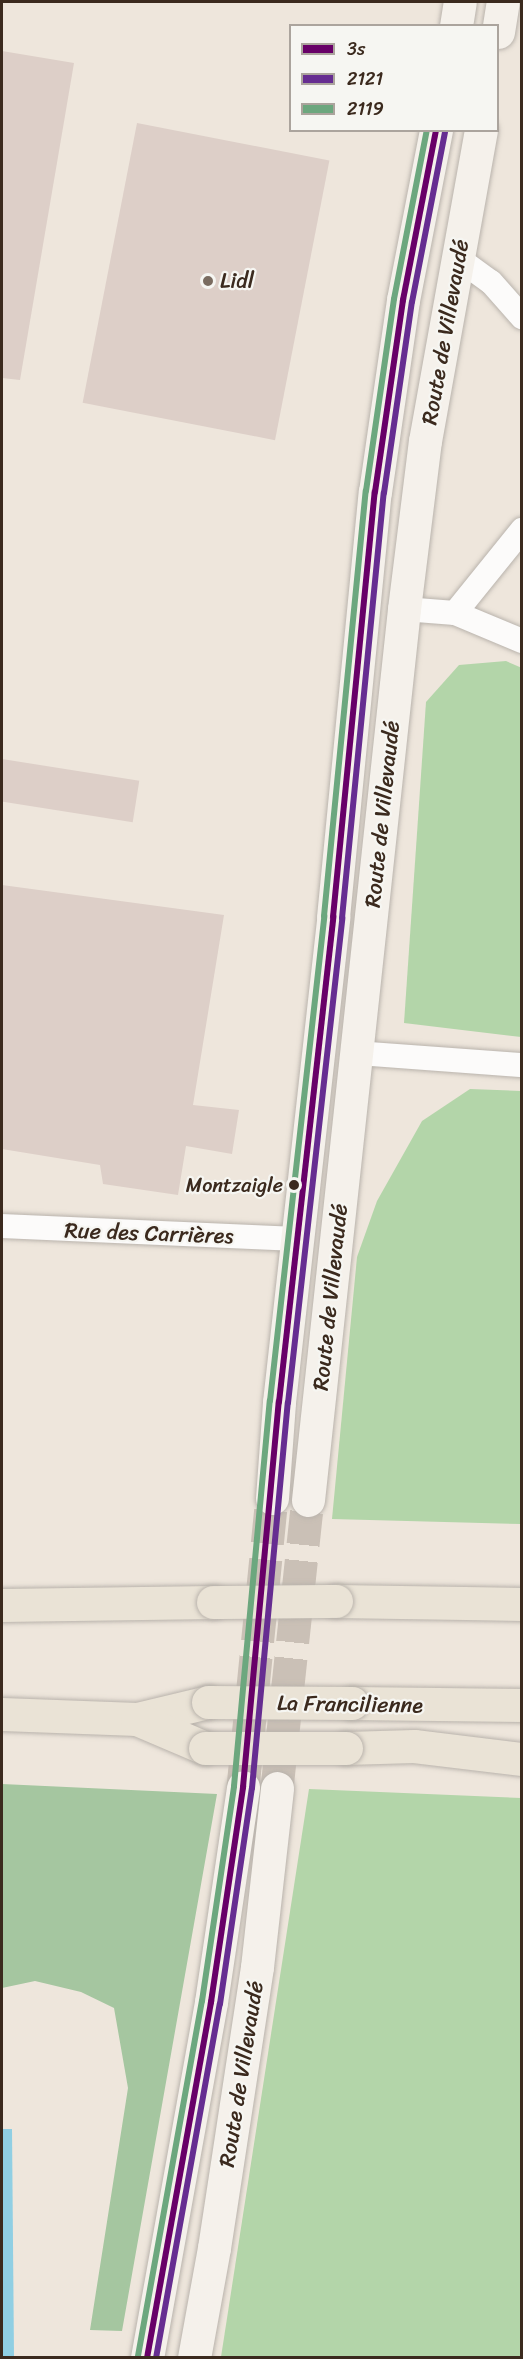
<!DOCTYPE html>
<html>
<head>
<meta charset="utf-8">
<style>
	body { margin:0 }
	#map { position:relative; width:523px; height:2359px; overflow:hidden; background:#eee6dc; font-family:Sriracha,sans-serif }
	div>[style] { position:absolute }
	.green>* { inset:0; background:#b3d5a9 }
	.forest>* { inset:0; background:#a5c6a0 }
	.water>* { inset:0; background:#90cfe3 }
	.building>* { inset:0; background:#ddcfc8; transform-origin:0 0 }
	.secondary-tunnel>* { height:33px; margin-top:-16.5px; transform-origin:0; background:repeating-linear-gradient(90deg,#cac0b6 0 33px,transparent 0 49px) }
	.roads { filter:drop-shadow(0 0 2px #b9b3ac) drop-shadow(0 0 2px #b9b3ac) }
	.service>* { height:24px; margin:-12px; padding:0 12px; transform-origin:12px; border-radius:12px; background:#fcfbfa }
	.secondary>* { height:33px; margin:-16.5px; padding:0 16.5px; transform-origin:16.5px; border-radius:16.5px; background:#f5f1eb }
	.motorway>* { height:33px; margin:-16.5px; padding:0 16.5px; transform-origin:16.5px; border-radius:16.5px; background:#eae3d6 }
	.bridges { filter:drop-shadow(0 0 2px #b9b3ac) drop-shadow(0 0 2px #b9b3ac) }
	.motorway-bridge>* { height:33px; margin:-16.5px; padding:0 16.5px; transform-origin:16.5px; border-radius:16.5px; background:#eae3d6 }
	.bus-1>* { height:6px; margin:-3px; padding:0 3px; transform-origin:3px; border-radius:3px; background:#680068 }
	.bus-2>* { height:6px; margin:-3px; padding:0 3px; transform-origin:3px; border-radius:3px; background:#662d91 }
	.bus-3>* { height:6px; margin:-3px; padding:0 3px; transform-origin:3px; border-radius:3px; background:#6ca77e }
	.dots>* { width:16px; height:16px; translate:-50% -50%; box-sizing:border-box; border:3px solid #f6f6f2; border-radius:50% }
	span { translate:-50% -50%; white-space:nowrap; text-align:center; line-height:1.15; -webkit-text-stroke:4.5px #f6f6f2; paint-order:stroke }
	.bus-label { font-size:20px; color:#3b2a1e }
	.right { translate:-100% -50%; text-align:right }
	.poi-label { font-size:22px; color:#3b2a1e }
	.left { translate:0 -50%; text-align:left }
	.street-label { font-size:22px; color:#3b2a1e }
	.frame { position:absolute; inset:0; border:3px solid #3b2a1e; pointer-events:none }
	.legend { position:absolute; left:289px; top:24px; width:210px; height:108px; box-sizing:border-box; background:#f6f6f2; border:2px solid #aba49d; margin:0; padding:8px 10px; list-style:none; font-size:18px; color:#3b2a1e }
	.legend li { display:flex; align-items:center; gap:12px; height:30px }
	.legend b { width:30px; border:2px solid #aba49d }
</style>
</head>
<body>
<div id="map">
	<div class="green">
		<i style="clip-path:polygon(506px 661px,522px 668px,521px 1037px,404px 1023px,426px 702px,459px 665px)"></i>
		<i style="clip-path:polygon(470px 1089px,521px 1091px,521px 1524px,332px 1519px,357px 1257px,377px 1201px,422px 1121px)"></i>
		<i style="clip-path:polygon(309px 1789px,521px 1798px,521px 2357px,221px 2357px)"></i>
	</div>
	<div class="forest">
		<i style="clip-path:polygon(2px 1784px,217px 1794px,122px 2331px,90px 2330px,128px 2088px,114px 2008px,81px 1992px,35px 1981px,2px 1988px)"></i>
	</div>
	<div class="water">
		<i style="clip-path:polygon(2px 2129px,12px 2129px,14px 2357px,2px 2357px)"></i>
	</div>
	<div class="building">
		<i style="clip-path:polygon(2px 51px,74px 63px,20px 380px,2px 378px)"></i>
		<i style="left:137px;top:123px;width:196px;height:285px;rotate:11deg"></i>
		<i style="left:2px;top:759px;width:139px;height:42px;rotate:9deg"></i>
		<i style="clip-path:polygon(2px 885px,224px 915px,193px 1105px,239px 1110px,232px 1154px,186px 1146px,178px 1195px,103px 1184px,100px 1165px,2px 1149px)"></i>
	</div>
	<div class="secondary-tunnel">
		<i style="left:243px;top:1787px;width:290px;rotate:-84.3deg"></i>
		<i style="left:277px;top:1788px;width:290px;rotate:-83.9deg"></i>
	</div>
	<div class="roads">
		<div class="service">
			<i style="left:459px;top:259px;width:39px;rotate:36deg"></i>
			<i style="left:491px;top:282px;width:47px;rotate:48.5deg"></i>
			<i style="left:404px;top:609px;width:51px;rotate:4.5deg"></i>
			<i style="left:455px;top:613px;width:107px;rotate:-51.1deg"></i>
			<i style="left:455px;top:613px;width:73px;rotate:22.7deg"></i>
			<i style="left:357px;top:1053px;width:165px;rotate:4.2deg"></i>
			<i style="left:2px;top:1226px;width:295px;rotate:2.5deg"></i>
		</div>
		<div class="secondary">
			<i style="left:456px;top:26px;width:24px;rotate:-81deg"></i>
			<i style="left:498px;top:32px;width:30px;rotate:-81deg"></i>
			<i style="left:272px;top:1498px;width:96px;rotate:-85.8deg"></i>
			<i style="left:279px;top:1402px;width:488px;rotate:-83.6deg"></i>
			<i style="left:333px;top:917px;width:427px;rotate:-84.4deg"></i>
			<i style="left:375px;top:492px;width:194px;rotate:-81.7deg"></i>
			<i style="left:403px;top:300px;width:173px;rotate:-79deg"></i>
			<i style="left:308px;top:1500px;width:896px;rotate:-83.85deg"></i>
			<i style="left:404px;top:609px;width:169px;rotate:-82.9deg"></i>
			<i style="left:425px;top:441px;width:316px;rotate:-79.8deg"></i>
			<i style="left:147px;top:2358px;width:362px;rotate:-79.8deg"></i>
			<i style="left:211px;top:2002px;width:217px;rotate:-81.5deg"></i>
			<i style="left:194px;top:2358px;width:112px;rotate:-79.7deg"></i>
			<i style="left:214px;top:2248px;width:284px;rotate:-81.3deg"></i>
			<i style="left:257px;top:1967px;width:180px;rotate:-83.6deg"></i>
		</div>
		<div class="motorway">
			<i style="left:336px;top:1601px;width:186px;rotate:0.9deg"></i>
			<i style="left:2px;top:1605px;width:211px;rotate:-0.8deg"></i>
			<i style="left:352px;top:1703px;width:170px;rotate:0.7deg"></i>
			<i style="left:2px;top:1714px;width:135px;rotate:2.1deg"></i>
			<i style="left:137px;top:1719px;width:73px;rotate:-13.5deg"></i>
			<i style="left:137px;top:1719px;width:74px;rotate:23.1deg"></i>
			<i style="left:346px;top:1748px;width:68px;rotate:-1.7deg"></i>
			<i style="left:414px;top:1746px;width:109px;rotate:6.9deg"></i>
		</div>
	</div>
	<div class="bridges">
		<div class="motorway-bridge">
			<i style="left:213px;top:1602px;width:123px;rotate:-0.5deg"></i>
			<i style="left:208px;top:1702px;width:144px;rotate:0.4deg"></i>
			<i style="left:205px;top:1748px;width:141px"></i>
		</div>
	</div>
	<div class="bus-1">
		<i style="left:147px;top:2358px;width:362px;rotate:-79.8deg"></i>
		<i style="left:211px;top:2002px;width:217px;rotate:-81.5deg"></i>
		<i style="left:243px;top:1787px;width:387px;rotate:-84.7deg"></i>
		<i style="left:279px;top:1402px;width:488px;rotate:-83.6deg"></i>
		<i style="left:333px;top:917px;width:427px;rotate:-84.4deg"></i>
		<i style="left:375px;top:492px;width:194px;rotate:-81.7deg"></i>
		<i style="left:403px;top:300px;width:173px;rotate:-79deg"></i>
	</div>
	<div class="bus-2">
		<i style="left:156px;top:2358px;width:360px;rotate:-79.8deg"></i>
		<i style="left:220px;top:2004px;width:218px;rotate:-81.6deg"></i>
		<i style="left:252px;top:1788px;width:387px;rotate:-84.7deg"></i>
		<i style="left:288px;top:1403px;width:488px;rotate:-83.6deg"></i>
		<i style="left:342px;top:918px;width:427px;rotate:-84.4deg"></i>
		<i style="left:384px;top:493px;width:193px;rotate:-81.7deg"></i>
		<i style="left:412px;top:302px;width:173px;rotate:-79deg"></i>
	</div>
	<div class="bus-3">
		<i style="left:138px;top:2356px;width:361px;rotate:-79.8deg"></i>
		<i style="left:202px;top:2001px;width:217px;rotate:-81.5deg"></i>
		<i style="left:234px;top:1786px;width:387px;rotate:-84.7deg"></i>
		<i style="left:270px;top:1401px;width:488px;rotate:-83.6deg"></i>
		<i style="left:324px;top:916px;width:427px;rotate:-84.4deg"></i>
		<i style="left:366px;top:491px;width:194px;rotate:-81.7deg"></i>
		<i style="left:394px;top:299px;width:172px;rotate:-79deg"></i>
	</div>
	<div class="dots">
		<i style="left:208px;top:281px;background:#7a6c60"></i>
		<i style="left:294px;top:1185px;background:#3b2a1e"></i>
	</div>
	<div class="bus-label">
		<span class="right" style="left:283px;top:1185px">Montzaigle</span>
	</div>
	<div class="poi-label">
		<span class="left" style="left:220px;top:281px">Lidl</span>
	</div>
	<div class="street-label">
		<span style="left:445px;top:332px;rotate:-80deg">Route de Villevaudé</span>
		<span style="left:382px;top:814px;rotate:-84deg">Route de Villevaudé</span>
		<span style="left:149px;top:1233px;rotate:2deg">Rue des Carrières</span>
		<span style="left:330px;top:1297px;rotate:-84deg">Route de Villevaudé</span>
		<span style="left:350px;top:1704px;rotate:1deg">La Francilienne</span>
		<span style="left:241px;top:2074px;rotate:-81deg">Route de Villevaudé</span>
	</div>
	<div class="frame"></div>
	<ul class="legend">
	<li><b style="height:8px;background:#680068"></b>3s</li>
	<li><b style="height:8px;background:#662d91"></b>2121</li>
	<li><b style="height:8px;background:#6ca77e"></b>2119</li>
	</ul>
</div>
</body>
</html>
